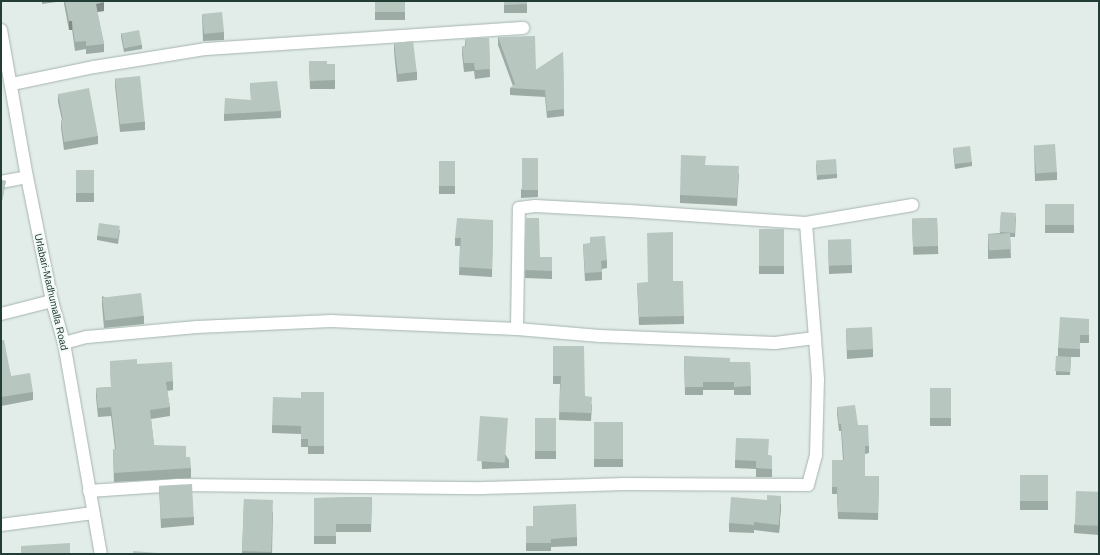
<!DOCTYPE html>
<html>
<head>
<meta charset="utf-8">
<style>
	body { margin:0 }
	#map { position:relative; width:1100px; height:555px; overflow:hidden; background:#e2ece8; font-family:Helvetica,sans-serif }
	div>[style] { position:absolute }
	.roads { filter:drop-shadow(0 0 1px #a5b4af) drop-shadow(0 0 1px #a5b4af) }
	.street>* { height:12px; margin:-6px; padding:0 6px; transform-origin:6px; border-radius:6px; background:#fff }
	.secondary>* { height:12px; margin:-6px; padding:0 6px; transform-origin:6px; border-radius:6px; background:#fff }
	.wall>* { inset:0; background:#9daba5; transform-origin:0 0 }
	.shaded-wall>* { inset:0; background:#808b86; transform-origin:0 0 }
	.building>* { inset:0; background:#b7c7c0; transform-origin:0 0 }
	span { translate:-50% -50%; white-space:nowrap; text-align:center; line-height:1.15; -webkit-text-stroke:4px #f3f9f6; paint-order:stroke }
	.street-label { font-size:10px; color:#223d36 }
	.frame { position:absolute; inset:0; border:2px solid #223d36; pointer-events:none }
</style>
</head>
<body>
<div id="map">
	<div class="roads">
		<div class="street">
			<i style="left:12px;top:84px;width:84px;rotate:-11.7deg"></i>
			<i style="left:94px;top:67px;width:112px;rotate:-9.2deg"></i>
			<i style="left:205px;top:49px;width:319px;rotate:-3.8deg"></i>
			<i style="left:1px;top:182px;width:26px;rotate:-11deg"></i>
			<i style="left:1px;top:314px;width:53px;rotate:-14.3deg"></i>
			<i style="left:517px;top:329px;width:83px;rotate:4.8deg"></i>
			<i style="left:600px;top:336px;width:175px;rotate:2.3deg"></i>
			<i style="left:775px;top:343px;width:40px;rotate:-7.1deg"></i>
			<i style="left:815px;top:338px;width:115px;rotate:-94.5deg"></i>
			<i style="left:64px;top:343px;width:24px;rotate:-15deg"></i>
			<i style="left:87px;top:337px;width:110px;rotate:-5.2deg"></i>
			<i style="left:197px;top:327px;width:134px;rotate:-2.6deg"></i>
			<i style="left:331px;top:321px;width:186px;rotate:2.5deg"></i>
			<i style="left:517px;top:329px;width:121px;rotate:-89.1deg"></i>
			<i style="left:519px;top:208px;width:16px;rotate:-7deg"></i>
			<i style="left:535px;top:206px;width:94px;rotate:3deg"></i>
			<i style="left:629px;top:211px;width:177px;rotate:3.9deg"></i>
			<i style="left:806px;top:223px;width:108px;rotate:-9.6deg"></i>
			<i style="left:89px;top:491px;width:89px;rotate:-3.9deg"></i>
			<i style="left:178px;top:485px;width:305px;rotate:0.6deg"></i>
			<i style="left:483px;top:488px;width:142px;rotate:-1.6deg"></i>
			<i style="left:625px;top:484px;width:183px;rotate:0.3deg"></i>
			<i style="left:808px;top:485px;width:31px;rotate:-75deg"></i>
			<i style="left:816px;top:455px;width:76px;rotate:-88.5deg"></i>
			<i style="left:818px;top:379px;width:41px;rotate:-94.2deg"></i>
			<i style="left:1px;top:525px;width:93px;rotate:-7.4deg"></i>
		</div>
		<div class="secondary">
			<i style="left:1px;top:30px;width:149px;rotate:80deg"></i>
			<i style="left:27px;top:177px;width:126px;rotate:78.6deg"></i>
			<i style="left:52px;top:301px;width:44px;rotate:74.1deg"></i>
			<i style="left:64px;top:343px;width:214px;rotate:80.1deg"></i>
		</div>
	</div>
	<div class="wall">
		<i style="clip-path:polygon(42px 1px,103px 1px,104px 11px,97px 12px,104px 44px,104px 52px,86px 54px,86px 49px,75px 51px,72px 29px,69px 30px,64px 4px,64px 1px,42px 4px)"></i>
		<i style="left:375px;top:1px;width:30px;height:19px"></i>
		<i style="left:504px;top:1px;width:23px;height:12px"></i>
		<i style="clip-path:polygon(202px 14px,224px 32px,224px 40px,203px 41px)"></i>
		<i style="clip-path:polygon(121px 33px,142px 45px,142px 49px,124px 52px,121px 37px)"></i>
		<i style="clip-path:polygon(498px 37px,536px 70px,563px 52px,564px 116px,547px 118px,545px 97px,510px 95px,510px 88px,513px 86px,498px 45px)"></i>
		<i style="clip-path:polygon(489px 38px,490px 77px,475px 79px,474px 71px,464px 72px,462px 54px,462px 46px,465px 46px,465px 39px)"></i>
		<i style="clip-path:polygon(394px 43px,417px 72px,417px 80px,397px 82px,394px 51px)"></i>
		<i style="clip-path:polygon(309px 61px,327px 64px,335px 64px,335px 89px,310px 89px)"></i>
		<i style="clip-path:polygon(115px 78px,145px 122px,145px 130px,120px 132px,115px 86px)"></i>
		<i style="clip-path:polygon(250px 83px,281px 111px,281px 118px,224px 121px,224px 114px,251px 100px)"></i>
		<i style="clip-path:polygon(58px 94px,98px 136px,98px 144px,64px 150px,61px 128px,61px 120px,62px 120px,58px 102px)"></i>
		<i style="clip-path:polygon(1034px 145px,1057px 172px,1057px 180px,1035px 181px)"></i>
		<i style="clip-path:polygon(953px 149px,972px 162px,972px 166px,955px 169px)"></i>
		<i style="clip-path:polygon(538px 158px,538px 197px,521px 198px,521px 190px)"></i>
		<i style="left:439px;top:161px;width:16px;height:33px"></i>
		<i style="clip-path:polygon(816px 164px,837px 174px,837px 178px,817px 180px)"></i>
		<i style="clip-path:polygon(705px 165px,739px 174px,737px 206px,680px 203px,680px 195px)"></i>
		<i style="left:94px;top:170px;width:32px;height:18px;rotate:90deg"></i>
		<i style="left:1px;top:180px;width:5px;height:34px;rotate:11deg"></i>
		<i style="left:1045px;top:204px;width:29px;height:29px"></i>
		<i style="clip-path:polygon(1001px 212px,1016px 217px,1015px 237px,1010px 237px,1011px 258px,988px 259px,988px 234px,1000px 233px)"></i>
		<i style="clip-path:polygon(526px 218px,540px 257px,552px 265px,552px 279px,525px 278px)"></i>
		<i style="left:937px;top:218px;width:36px;height:25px;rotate:88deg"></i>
		<i style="clip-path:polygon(493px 220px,492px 277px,459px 275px,460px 246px,455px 246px,455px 238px)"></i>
		<i style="left:759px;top:229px;width:25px;height:45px"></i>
		<i style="clip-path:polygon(120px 230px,118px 244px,97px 240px,97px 236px)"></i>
		<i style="clip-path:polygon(828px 240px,852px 265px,852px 273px,829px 274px)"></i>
		<i style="clip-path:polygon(583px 244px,607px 260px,607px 268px,602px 269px,602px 280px,585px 281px)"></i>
		<i style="clip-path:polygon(673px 281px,684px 316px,684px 324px,639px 325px,637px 283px)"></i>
		<i style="clip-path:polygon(102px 296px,144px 316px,144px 324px,104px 328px,102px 305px)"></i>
		<i style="clip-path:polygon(1089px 327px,1089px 343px,1080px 343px,1080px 357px,1071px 357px,1070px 375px,1056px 375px,1056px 356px,1058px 356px,1058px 348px)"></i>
		<i style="clip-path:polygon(846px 329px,873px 349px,873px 357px,847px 359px)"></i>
		<i style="clip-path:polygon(1px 340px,11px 376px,33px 392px,33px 400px,1px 406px)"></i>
		<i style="clip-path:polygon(553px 346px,585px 396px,592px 405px,591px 421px,559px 420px,560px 384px,553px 384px)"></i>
		<i style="clip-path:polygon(684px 356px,730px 362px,750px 362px,751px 395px,734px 395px,734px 390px,703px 390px,703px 395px,685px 395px)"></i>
		<i style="clip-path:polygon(110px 361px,137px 364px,173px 381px,173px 390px,167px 391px,170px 407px,170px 416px,151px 419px,154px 445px,186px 457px,191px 468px,191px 478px,114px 482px,113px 449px,115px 449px,111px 416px,98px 417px,96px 397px,96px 388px,111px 387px)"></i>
		<i style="left:930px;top:388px;width:21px;height:38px"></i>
		<i style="clip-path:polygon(324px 392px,324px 454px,308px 454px,308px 447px,301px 447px,301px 434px,272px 433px,272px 425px,301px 398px)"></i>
		<i style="clip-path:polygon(837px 407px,858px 425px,869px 446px,869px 453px,865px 454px,865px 476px,879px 476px,878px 520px,838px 519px,837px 494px,832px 494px,832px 460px,843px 460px,841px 431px,839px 431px,837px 414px)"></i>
		<i style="clip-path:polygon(480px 416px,509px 460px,509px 468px,482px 469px)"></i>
		<i style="left:535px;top:418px;width:21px;height:41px"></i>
		<i style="left:594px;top:422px;width:29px;height:45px"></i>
		<i style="clip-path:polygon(768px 455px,772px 456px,772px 477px,756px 477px,756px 469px,735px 468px,735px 460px)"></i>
		<i style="left:1020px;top:475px;width:28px;height:35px"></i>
		<i style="clip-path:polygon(159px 486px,194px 517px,194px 525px,161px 528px)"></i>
		<i style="clip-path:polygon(1099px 492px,1099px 535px,1074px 533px,1074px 525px)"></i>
		<i style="clip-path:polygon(372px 497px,371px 532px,336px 532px,336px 544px,314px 544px,314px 498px)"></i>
		<i style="clip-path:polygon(244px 499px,273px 512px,272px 554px,242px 554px)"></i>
		<i style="clip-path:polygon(781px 504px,779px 533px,754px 530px,754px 533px,729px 532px,729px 523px)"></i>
		<i style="clip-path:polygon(526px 526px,533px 526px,577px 537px,577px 546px,551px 547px,551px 551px,526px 551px)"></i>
	</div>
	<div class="shaded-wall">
		<i style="clip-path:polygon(104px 2px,104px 11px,96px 12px,96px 4px)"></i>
		<i style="left:69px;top:21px;width:3px;height:9px"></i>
		<i style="clip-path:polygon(781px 496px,781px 504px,779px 533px,779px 525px)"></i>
	</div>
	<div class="building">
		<i style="clip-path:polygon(65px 1px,103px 1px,104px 2px,96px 4px,104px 44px,86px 46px,86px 41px,75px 42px,72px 21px,69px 21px)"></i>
		<i style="left:375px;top:1px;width:30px;height:11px"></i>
		<i style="clip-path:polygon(504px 1px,527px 1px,527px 4px,504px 5px)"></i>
		<i style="left:222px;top:12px;width:20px;height:20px;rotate:84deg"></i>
		<i style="left:139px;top:30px;width:15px;height:18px;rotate:79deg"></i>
		<i style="clip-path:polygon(535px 36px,536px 70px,563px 52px,564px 109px,547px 111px,545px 90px,510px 88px,515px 84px,498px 37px)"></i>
		<i style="clip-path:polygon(489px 38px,490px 69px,475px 70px,474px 63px,464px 63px,462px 46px,466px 46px,465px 39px)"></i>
		<i style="left:413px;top:41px;width:31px;height:19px;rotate:83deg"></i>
		<i style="clip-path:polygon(309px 61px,327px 61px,327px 64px,335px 64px,335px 80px,310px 81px)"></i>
		<i style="left:140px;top:76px;width:46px;height:25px;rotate:84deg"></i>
		<i style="clip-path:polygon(277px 81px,281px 111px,224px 114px,225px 98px,251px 100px,250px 83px)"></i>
		<i style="clip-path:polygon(89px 88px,98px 136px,64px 142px,61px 120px,63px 120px,58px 94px)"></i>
		<i style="left:1055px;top:144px;width:28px;height:21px;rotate:86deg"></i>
		<i style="left:970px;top:146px;width:16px;height:17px;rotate:83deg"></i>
		<i style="clip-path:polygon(681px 155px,706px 156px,705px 165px,739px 166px,737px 198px,680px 195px)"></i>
		<i style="left:522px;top:158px;width:16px;height:32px"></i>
		<i style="left:836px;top:159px;width:15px;height:20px;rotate:86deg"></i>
		<i style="left:439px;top:161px;width:16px;height:25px"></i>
		<i style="left:94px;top:170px;width:23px;height:18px;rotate:90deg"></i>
		<i style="left:1px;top:180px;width:5px;height:26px;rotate:11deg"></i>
		<i style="left:1045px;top:204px;width:29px;height:21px"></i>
		<i style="left:1001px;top:212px;width:15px;height:20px;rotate:4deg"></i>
		<i style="clip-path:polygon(457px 218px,493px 220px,492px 269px,459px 267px,461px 238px,455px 238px)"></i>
		<i style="clip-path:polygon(526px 218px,539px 218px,540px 257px,552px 257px,552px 271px,525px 270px)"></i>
		<i style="left:937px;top:218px;width:28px;height:25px;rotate:88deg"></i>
		<i style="left:99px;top:223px;width:21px;height:13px;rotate:8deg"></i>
		<i style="left:759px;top:229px;width:25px;height:37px"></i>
		<i style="clip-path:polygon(673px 232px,673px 281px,683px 281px,684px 316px,639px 317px,637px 283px,648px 283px,647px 233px)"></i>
		<i style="left:1010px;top:233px;width:16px;height:22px;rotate:86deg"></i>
		<i style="clip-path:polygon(605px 236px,607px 260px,601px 261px,602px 272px,585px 273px,583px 244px,590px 243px,590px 237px)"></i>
		<i style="left:851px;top:239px;width:26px;height:23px;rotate:88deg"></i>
		<i style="left:141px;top:293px;width:23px;height:39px;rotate:83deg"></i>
		<i style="clip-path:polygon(1060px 317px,1089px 319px,1089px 335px,1080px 335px,1080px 349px,1058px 348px)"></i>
		<i style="left:872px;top:327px;width:22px;height:26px;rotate:87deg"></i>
		<i style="clip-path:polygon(1px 340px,4px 340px,11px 376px,30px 373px,33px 392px,1px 397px)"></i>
		<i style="clip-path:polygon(553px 346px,584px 346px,585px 396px,592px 397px,591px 413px,559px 412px,561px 376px,553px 376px)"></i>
		<i style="clip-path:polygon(684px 356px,730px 358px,730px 362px,750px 362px,751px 386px,734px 387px,734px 382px,703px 382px,703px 387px,685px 387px)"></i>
		<i style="left:1056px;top:356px;width:15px;height:15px;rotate:4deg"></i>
		<i style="clip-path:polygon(137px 359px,137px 364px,172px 362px,173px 381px,166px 382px,170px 407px,150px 410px,154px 445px,186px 446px,186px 457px,190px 457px,191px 468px,114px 473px,113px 449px,116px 449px,111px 407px,98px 408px,96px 388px,111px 387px,110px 361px)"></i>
		<i style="left:930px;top:388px;width:21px;height:30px"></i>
		<i style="clip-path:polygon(301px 392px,324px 392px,324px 446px,308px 446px,308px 439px,301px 439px,301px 426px,272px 425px,273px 397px,301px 398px)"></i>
		<i style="clip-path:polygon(855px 405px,858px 425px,868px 425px,869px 446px,865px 446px,865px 476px,879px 476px,878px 513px,838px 512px,837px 487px,832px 487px,832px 460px,844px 460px,841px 424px,839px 424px,837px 407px)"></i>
		<i style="left:480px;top:416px;width:28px;height:45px;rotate:4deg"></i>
		<i style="left:535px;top:418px;width:21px;height:33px"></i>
		<i style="left:594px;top:422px;width:29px;height:37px"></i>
		<i style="clip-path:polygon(736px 438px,769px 439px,768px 455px,772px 456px,772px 469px,756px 468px,756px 461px,735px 460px)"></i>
		<i style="left:1020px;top:475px;width:28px;height:26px"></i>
		<i style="left:192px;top:484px;width:33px;height:33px;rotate:87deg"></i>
		<i style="left:1076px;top:491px;width:23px;height:34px;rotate:2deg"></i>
		<i style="clip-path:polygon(767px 495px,781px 496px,779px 525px,754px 522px,754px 525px,729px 523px,731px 497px,767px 500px)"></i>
		<i style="clip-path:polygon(372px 497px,371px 524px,336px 524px,336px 536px,314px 536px,314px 498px)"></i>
		<i style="left:244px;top:499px;width:29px;height:52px;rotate:2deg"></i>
		<i style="clip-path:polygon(576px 504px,577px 537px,551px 539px,551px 543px,526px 543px,526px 526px,533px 526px,533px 506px)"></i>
		<i style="clip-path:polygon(70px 543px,70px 554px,21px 554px,21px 546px)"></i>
		<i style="clip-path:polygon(133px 551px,158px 553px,158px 554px,133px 554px)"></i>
	</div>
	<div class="street-label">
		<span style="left:51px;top:292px;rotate:77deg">Urlabari-Madhumalla Road</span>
	</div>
	<div class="frame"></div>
</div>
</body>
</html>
